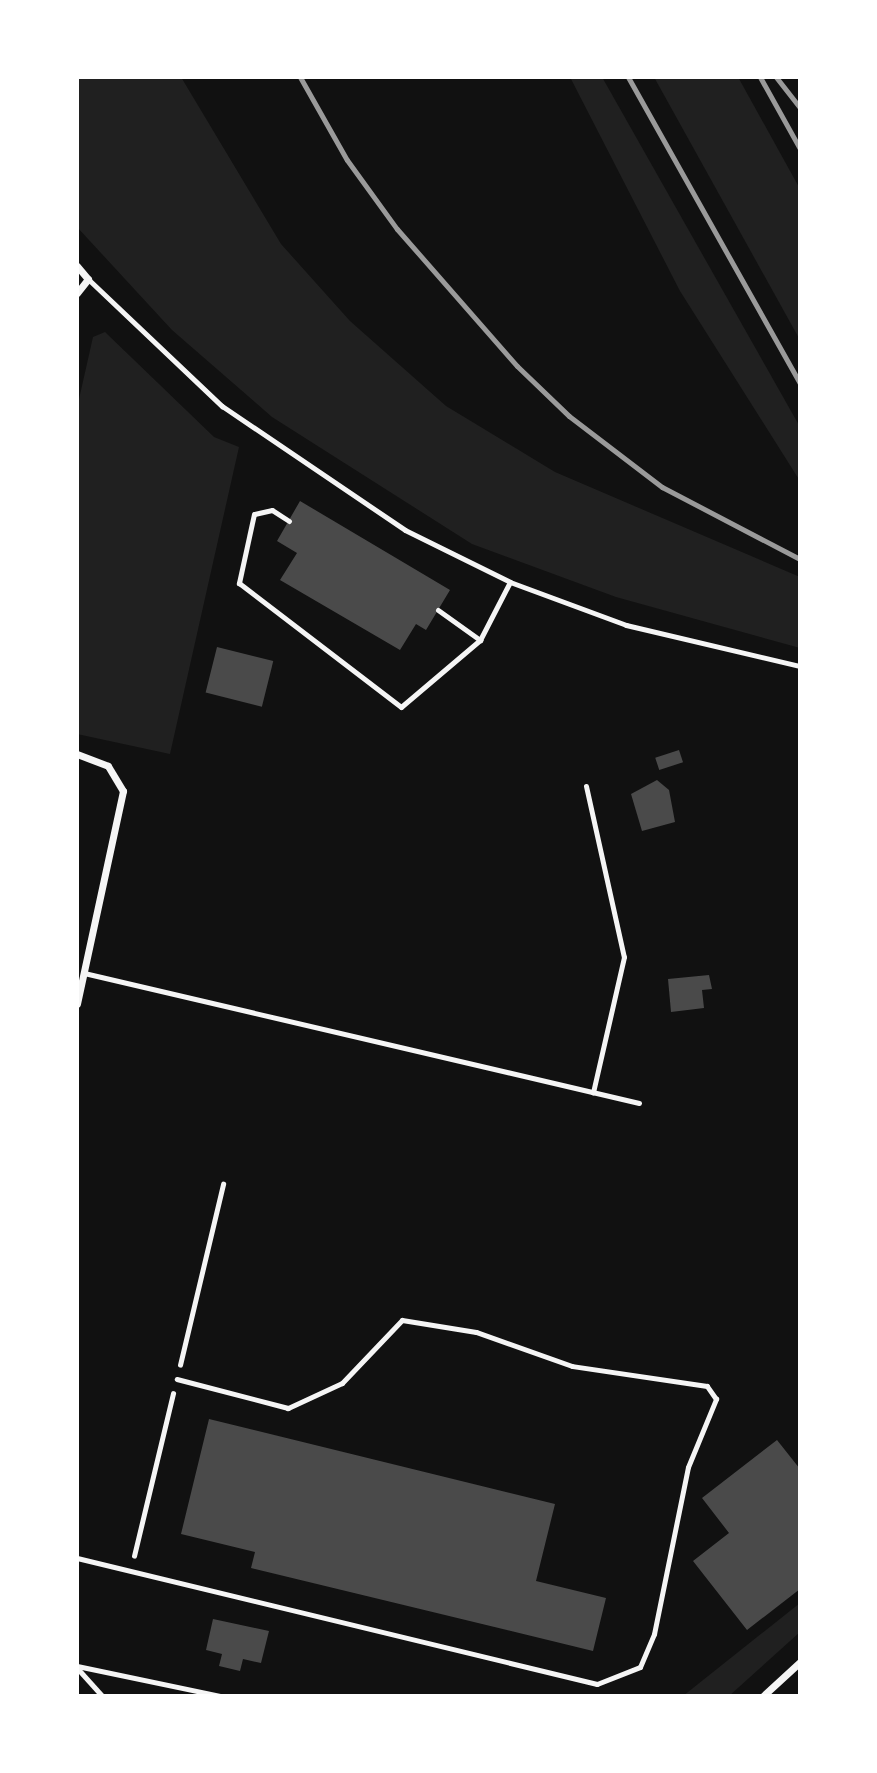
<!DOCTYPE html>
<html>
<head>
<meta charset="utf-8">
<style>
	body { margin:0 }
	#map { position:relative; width:877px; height:1773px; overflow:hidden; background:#111; font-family:Figtree,sans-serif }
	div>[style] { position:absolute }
	.green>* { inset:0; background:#202020 }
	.building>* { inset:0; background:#4a4a4a; transform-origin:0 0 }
	.path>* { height:4.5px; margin:-2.25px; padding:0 2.25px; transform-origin:2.25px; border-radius:2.25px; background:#f5f5f5 }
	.service>* { height:5px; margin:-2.5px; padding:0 2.5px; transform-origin:2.5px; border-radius:2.5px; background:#f5f5f5 }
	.minor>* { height:7px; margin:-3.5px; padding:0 3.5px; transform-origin:3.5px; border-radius:3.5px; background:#f5f5f5 }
	.rail>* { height:5px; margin:-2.5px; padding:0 2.5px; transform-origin:2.5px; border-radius:2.5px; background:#9a9a9a }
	span { translate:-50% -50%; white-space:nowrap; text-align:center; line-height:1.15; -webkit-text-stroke:5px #fff; paint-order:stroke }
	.frame { position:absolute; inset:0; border:79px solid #fff; pointer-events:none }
</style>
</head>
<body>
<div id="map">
	<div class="green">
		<i style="clip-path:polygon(77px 77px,181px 77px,281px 244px,350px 321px,446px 406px,555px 472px,800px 577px,800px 648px,616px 597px,472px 544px,272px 417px,172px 330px,77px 227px)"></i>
		<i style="clip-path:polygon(570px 77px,602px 77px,800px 427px,800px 481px,680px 291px)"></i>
		<i style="clip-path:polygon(654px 77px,738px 77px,800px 189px,800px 340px)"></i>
		<i style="clip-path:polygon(105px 332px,214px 437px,239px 447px,170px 754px,77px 734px,77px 408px,93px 337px)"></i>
		<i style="clip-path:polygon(800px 1603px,800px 1632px,729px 1696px,683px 1696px)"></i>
	</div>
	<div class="building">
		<i style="clip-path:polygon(300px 501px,450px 590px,426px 630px,416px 624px,400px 650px,280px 580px,297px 553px,277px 541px)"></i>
		<i style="left:217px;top:647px;width:58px;height:47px;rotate:14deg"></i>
		<i style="left:679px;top:750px;width:13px;height:25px;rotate:72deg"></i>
		<i style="clip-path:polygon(657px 780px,669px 790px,675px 822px,642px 831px,631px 794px)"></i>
		<i style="clip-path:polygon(709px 975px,712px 989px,702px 990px,704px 1008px,671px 1012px,668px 979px)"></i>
		<i style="clip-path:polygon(209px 1419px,555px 1504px,536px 1581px,606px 1598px,593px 1651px,251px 1568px,255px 1552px,181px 1534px)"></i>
		<i style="clip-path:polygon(777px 1440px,800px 1469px,800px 1589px,747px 1630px,693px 1561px,729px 1533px,702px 1498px)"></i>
		<i style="clip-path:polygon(213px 1619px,269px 1631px,261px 1663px,243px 1659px,240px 1671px,219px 1666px,222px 1654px,206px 1650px)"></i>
	</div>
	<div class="path">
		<i style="left:180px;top:1365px;width:186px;rotate:-76.6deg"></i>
		<i style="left:134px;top:1556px;width:167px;rotate:-76.5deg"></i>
	</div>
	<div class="service">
		<i style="left:88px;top:279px;width:185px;rotate:43.5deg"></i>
		<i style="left:222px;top:406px;width:221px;rotate:34.1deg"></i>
		<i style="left:405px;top:530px;width:117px;rotate:26.3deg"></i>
		<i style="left:510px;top:582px;width:124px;rotate:20.3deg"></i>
		<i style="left:626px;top:625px;width:179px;rotate:13.3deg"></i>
		<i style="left:289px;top:521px;width:20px;rotate:-147deg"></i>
		<i style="left:272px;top:510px;width:18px;rotate:167deg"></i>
		<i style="left:254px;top:514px;width:71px;rotate:102.3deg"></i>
		<i style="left:239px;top:583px;width:204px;rotate:37.4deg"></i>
		<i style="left:401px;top:707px;width:104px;rotate:-40.3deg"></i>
		<i style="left:480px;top:640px;width:65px;rotate:-62.7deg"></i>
		<i style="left:438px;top:610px;width:52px;rotate:35.5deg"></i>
		<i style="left:586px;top:786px;width:175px;rotate:77.5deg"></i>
		<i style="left:624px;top:957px;width:139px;rotate:102.9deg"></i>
		<i style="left:84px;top:973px;width:570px;rotate:13.18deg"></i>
		<i style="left:77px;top:1558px;width:535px;rotate:13.62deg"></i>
		<i style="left:597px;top:1684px;width:46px;rotate:-21.6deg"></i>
		<i style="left:640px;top:1667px;width:36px;rotate:-67deg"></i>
		<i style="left:654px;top:1634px;width:170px;rotate:-78.5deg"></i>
		<i style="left:688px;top:1467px;width:74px;rotate:-67.6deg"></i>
		<i style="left:716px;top:1399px;width:16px;rotate:-125deg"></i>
		<i style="left:707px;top:1386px;width:136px;rotate:-171.6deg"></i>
		<i style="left:572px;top:1366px;width:102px;rotate:-160.5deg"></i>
		<i style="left:476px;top:1332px;width:75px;rotate:-170.8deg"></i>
		<i style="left:402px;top:1320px;width:87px;rotate:133.6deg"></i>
		<i style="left:342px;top:1383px;width:60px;rotate:155.2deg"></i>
		<i style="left:288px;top:1408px;width:115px;rotate:-165.4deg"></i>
		<i style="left:77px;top:1666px;width:146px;rotate:11.8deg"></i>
		<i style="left:77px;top:1668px;width:38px;rotate:48deg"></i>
	</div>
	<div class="minor">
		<i style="left:77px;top:266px;width:17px;rotate:50deg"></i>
		<i style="left:88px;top:279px;width:18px;rotate:128deg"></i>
		<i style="left:77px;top:754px;width:33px;rotate:21deg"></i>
		<i style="left:108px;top:766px;width:29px;rotate:59deg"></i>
		<i style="left:123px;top:791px;width:218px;rotate:102.2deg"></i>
		<i style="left:763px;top:1696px;width:50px;rotate:-42.6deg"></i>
	</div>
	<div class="rail">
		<i style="left:300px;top:77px;width:95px;rotate:60.5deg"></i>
		<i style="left:347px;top:160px;width:85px;rotate:54.1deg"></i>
		<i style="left:397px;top:229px;width:182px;rotate:48.8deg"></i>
		<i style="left:517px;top:366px;width:72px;rotate:43.9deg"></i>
		<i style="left:569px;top:416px;width:117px;rotate:37.4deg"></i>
		<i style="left:662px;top:487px;width:156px;rotate:27.6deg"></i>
		<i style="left:628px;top:77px;width:351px;rotate:60.7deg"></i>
		<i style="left:760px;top:77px;width:82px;rotate:60.9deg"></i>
		<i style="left:776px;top:77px;width:39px;rotate:52deg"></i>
	</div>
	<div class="frame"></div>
</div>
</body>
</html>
